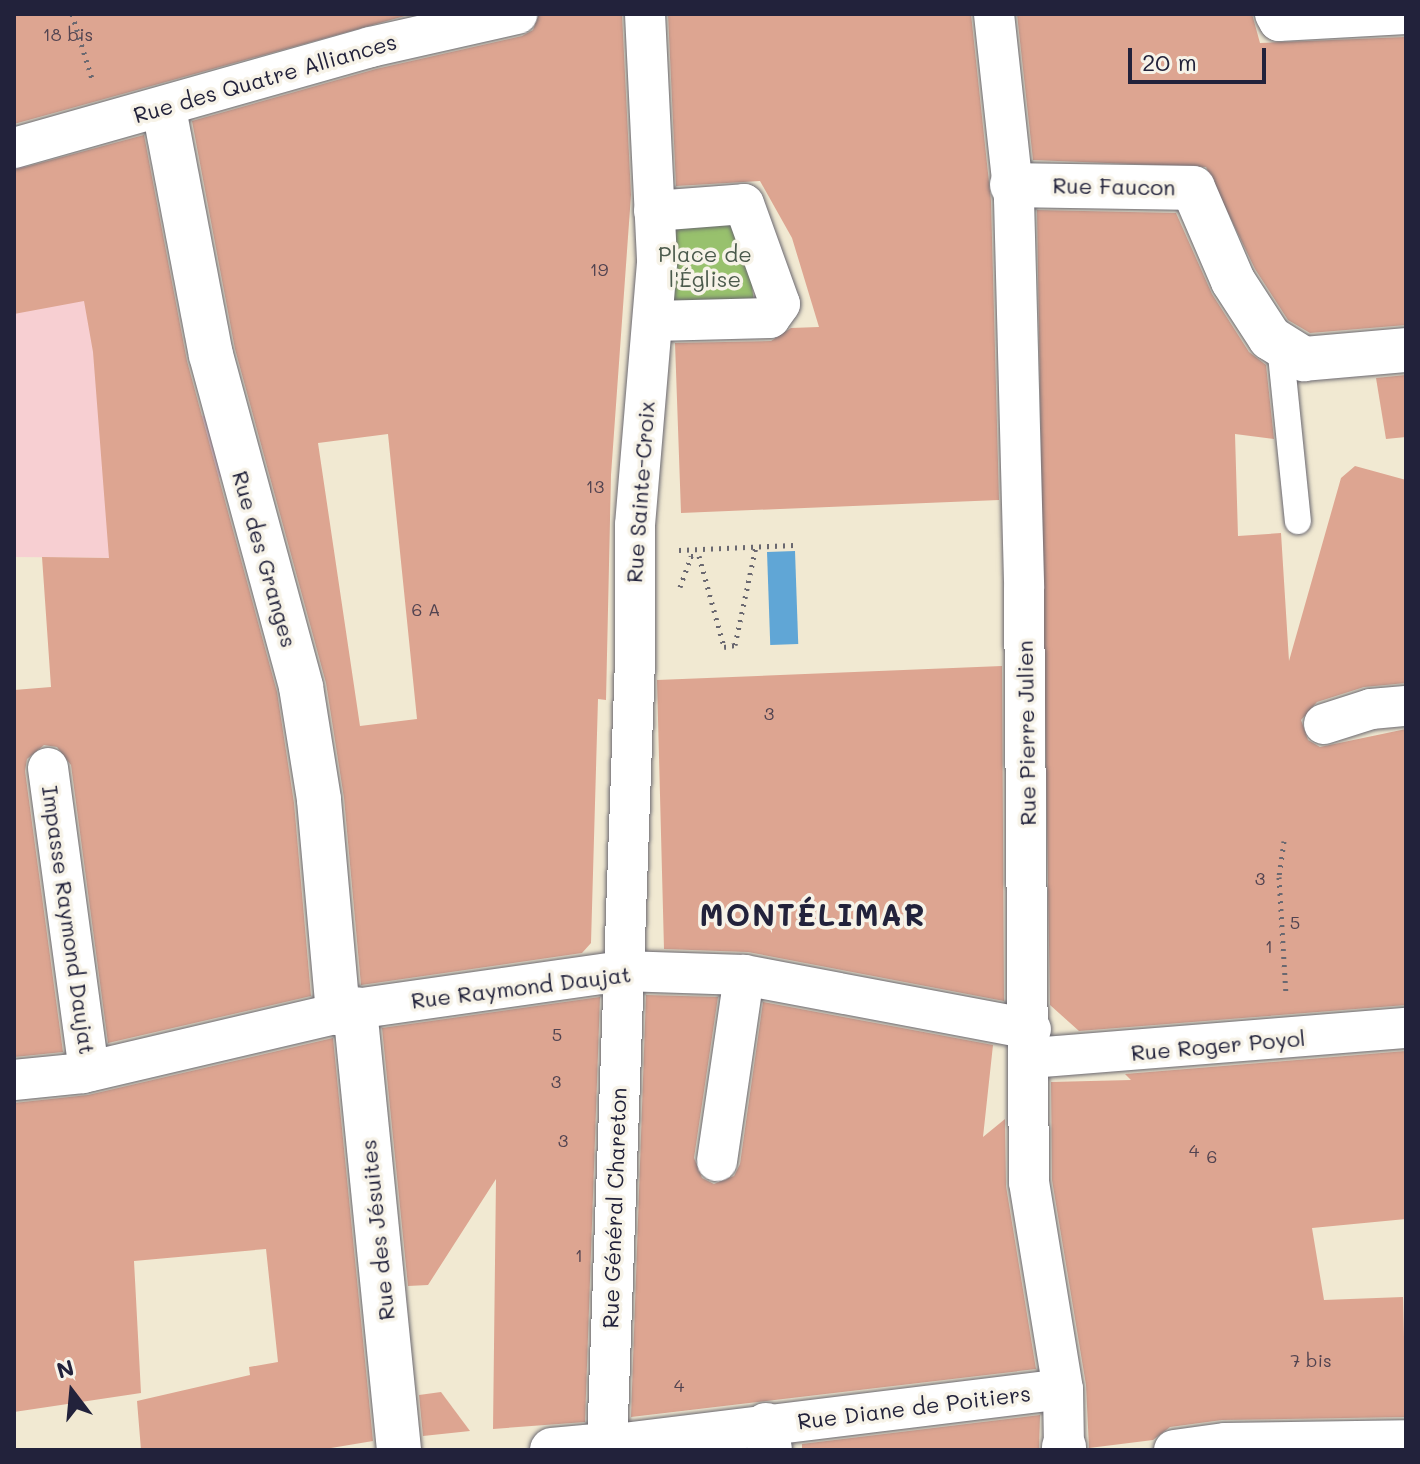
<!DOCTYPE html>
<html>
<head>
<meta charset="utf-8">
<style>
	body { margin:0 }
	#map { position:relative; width:1420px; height:1464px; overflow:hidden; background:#f1e9d2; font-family:Mali,sans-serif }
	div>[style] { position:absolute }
	.built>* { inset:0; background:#f7cfd2 }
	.green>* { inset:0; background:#98c16d }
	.water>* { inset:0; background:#60a6d6; transform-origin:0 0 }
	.building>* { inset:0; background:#dda591 }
	.path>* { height:5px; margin-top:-2.5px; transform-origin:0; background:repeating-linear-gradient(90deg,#6a6870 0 2px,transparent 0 8px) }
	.roads { filter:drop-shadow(0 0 2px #6a6870) drop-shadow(0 0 2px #6a6870) }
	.service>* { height:26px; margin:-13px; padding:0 13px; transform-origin:13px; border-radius:13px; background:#fff }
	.pedestrian>* { height:40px; margin:-20px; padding:0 20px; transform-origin:20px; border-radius:20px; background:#fff }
	.minor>* { height:44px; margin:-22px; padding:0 22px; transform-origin:22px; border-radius:22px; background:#fff }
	span { translate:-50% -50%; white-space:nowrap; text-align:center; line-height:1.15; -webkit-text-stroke:7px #f7f3e8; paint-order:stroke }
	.number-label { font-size:18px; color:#514350 }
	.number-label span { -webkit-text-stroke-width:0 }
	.street-label { font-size:22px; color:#22223b }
	.park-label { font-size:22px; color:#4b5a4c }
	.district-label { font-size:30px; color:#22223b; font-weight:700; letter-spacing:2px }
	.frame { position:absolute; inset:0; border:16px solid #22223b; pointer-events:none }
	.north { position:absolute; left:32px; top:1352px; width:80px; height:80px; -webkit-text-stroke:6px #f7f3e8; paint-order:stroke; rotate:344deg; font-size:22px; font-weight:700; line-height:32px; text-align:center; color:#22223b }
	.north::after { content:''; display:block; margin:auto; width:28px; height:36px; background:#22223b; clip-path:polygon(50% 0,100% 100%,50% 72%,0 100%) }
	.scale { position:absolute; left:1128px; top:48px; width:138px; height:36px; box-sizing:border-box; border:4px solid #22223b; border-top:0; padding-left:10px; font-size:24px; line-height:28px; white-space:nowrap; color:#22223b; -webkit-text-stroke:6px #f7f3e8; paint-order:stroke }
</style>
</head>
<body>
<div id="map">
	<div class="built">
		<i style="clip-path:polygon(25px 165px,43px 269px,77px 264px,154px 419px,212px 415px,228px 477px,121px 480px,125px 558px,14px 557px,14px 168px)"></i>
	</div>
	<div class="green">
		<i style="clip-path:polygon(741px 194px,755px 311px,661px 319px,659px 199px)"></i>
	</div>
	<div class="water">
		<i style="left:795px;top:551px;width:93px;height:28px;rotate:88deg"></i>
	</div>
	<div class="building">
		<i style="clip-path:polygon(14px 14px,412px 14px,14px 124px)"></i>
		<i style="clip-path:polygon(evenodd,539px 14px,622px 14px,631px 195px,611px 475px,606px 700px,598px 699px,591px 943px,582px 953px,361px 985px,344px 798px,326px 683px,235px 349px,192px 121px,376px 69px,522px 36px,533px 30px,539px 14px,388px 434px,417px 719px,360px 726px,318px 443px,388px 434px)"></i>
		<i style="clip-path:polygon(668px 14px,971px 14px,991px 201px,999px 500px,681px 513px,675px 343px,771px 341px,791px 328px,819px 327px,792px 238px,760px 181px,676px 186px)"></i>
		<i style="clip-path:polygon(1017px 14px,1252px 14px,1260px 43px,1406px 37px,1406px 325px,1310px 333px,1288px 320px,1255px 269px,1206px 167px,1033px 160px)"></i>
		<i style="clip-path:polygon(144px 135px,187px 361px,277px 692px,294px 803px,311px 996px,108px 1043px,71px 765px,57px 747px,44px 745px,27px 759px,25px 771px,63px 1052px,14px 1057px,14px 690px,51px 687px,42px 557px,109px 558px,93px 352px,84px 301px,14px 314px,14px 170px)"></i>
		<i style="clip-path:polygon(1037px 210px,1176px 213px,1212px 294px,1249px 352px,1266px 365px,1274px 439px,1235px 434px,1238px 536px,1281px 533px,1289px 661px,1341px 478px,1355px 466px,1406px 480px,1406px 683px,1364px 687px,1317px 702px,1301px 720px,1308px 740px,1320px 747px,1406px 729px,1406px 1005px,1079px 1031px,1050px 1005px)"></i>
		<i style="clip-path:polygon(1406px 375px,1406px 437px,1386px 439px,1376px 378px)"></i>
		<i style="clip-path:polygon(1002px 666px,1004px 1001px,748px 952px,664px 949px,657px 680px)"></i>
		<i style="clip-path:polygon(646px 995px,718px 997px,694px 1158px,702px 1178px,714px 1184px,734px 1176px,740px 1164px,763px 1002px,993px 1045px,983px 1137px,1005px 1119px,1006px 1186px,1036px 1369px,631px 1417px)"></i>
		<i style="clip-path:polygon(600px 997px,585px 1422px,493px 1429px,496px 1179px,428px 1285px,408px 1286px,382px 1028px)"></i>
		<i style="clip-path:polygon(333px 1038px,373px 1441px,319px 1450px,141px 1450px,137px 1401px,250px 1375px,249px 1367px,278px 1362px,266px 1249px,134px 1261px,141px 1393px,14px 1412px,14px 1103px,88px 1095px)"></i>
		<i style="clip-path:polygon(1406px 1051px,1406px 1219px,1312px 1228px,1324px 1300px,1403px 1297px,1406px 1417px,1222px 1420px,1170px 1427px,1153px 1440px,1089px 1448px,1086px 1385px,1052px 1180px,1051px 1082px,1131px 1080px,1125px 1074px)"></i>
		<i style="clip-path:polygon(441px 1392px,470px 1431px,423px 1436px,419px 1395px)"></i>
		<i style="clip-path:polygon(1040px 1415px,1039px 1450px,802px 1450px,802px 1444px)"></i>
	</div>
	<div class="path">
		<i style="left:72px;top:14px;width:71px;rotate:72.8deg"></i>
		<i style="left:679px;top:550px;width:115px;rotate:-2.5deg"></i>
		<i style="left:680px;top:587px;width:33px;rotate:-70deg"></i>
		<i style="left:691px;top:556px;width:8px"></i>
		<i style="left:699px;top:556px;width:94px;rotate:74.6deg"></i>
		<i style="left:724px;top:647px;width:11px;rotate:-10deg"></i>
		<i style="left:735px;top:645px;width:101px;rotate:-78deg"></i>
		<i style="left:1284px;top:841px;width:36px;rotate:98deg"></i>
		<i style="left:1279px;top:877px;width:117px;rotate:86.6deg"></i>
	</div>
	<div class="roads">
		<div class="service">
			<i style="left:1280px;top:345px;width:177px;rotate:84.2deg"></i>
		</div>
		<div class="pedestrian">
			<i style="left:645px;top:14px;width:249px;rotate:87.2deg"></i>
			<i style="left:657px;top:263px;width:263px;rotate:94.8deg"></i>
			<i style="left:635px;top:525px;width:135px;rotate:90deg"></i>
			<i style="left:635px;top:660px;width:785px;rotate:92.04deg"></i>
			<i style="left:607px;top:1445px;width:459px;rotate:-7deg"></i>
			<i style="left:994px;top:14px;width:186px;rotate:83.8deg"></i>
			<i style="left:1014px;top:199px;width:389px;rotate:88.5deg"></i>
			<i style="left:1024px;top:588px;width:594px;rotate:89.52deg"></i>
			<i style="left:1029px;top:1182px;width:210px;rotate:80.7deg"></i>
			<i style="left:1063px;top:1389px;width:58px;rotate:89deg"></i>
			<i style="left:1275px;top:14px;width:8px;rotate:60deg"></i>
			<i style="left:1279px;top:21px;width:127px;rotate:-3.2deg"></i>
			<i style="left:14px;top:148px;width:370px;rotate:-15.8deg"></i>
			<i style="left:370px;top:47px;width:151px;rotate:-12.7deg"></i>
			<i style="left:654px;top:211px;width:90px;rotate:-4.4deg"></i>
			<i style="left:744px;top:204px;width:106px;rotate:70.2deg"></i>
			<i style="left:780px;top:304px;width:17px;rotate:126deg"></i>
			<i style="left:770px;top:318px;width:116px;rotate:178.5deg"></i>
			<i style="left:1324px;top:724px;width:49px;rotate:-17.7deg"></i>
			<i style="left:1371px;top:709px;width:35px;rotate:-5deg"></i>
			<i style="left:48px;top:768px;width:306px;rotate:82.3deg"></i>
			<i style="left:1031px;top:1058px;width:376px;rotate:-4.6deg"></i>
			<i style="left:14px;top:1080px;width:69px;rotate:-5.8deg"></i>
			<i style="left:83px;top:1073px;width:279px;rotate:-13.2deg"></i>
			<i style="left:355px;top:1009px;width:270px;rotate:-8.1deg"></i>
			<i style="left:622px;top:971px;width:122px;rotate:1.9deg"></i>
			<i style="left:744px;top:975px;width:292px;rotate:10.7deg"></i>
			<i style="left:717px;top:1161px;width:188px;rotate:-81.7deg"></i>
			<i style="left:1174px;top:1450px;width:51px;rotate:-7.8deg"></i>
			<i style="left:1225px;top:1443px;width:181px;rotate:-0.9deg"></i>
		</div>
		<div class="minor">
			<i style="left:164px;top:109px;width:250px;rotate:79.2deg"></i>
			<i style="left:211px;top:355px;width:344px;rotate:74.8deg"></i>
			<i style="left:301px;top:687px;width:114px;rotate:80.9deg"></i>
			<i style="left:319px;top:800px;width:214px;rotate:84.9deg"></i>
			<i style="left:1012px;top:185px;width:181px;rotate:0.9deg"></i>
			<i style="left:1193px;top:188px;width:101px;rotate:66.7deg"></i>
			<i style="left:1233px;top:281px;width:68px;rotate:57deg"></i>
			<i style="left:1270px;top:338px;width:40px;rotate:32deg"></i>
			<i style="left:1304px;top:359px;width:102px;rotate:-5deg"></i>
			<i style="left:355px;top:1009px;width:443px;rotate:84.3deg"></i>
			<i style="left:766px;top:1425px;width:25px;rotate:81deg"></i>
			<i style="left:1064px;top:1447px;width:3px;rotate:90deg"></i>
			<i style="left:552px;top:1450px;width:55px;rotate:-5.2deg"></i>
		</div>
	</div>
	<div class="number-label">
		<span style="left:68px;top:34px">18 bis</span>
		<span style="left:599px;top:269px">19</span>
		<span style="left:595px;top:486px">13</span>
		<span style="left:426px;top:609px">6 A</span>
		<span style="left:769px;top:713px">3</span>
		<span style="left:1260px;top:878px">3</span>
		<span style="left:1295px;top:922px">5</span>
		<span style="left:1269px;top:946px">1</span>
		<span style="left:557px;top:1034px">5</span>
		<span style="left:556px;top:1081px">3</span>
		<span style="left:563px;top:1140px">3</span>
		<span style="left:1194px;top:1150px">4</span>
		<span style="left:1212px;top:1156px">6</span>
		<span style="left:579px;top:1255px">1</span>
		<span style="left:1311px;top:1360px">7 bis</span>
		<span style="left:679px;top:1385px">4</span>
	</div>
	<div class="street-label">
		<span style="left:265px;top:78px;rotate:-16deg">Rue des Quatre Alliances</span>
		<span style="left:1114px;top:186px;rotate:1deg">Rue Faucon</span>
		<span style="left:640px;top:492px;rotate:-86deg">Rue Sainte-Croix</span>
		<span style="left:265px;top:559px;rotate:74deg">Rue des Granges</span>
		<span style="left:1026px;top:733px;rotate:-91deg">Rue Pierre Julien</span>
		<span style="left:69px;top:920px;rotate:82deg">Impasse Raymond Daujat</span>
		<span style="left:521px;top:987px;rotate:-7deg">Rue Raymond Daujat</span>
		<span style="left:1218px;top:1045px;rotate:-5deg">Rue Roger Poyol</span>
		<span style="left:614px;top:1208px;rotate:-88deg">Rue Général Chareton</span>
		<span style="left:377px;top:1230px;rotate:-96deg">Rue des Jésuites</span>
		<span style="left:914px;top:1407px;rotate:-7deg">Rue Diane de Poitiers</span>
	</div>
	<div class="park-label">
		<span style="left:705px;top:266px">Place de<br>l'Église</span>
	</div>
	<div class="district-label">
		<span style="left:813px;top:914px">MONTÉLIMAR</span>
	</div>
	<div class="frame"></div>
	<div class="north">N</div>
	<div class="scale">20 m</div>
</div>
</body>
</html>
